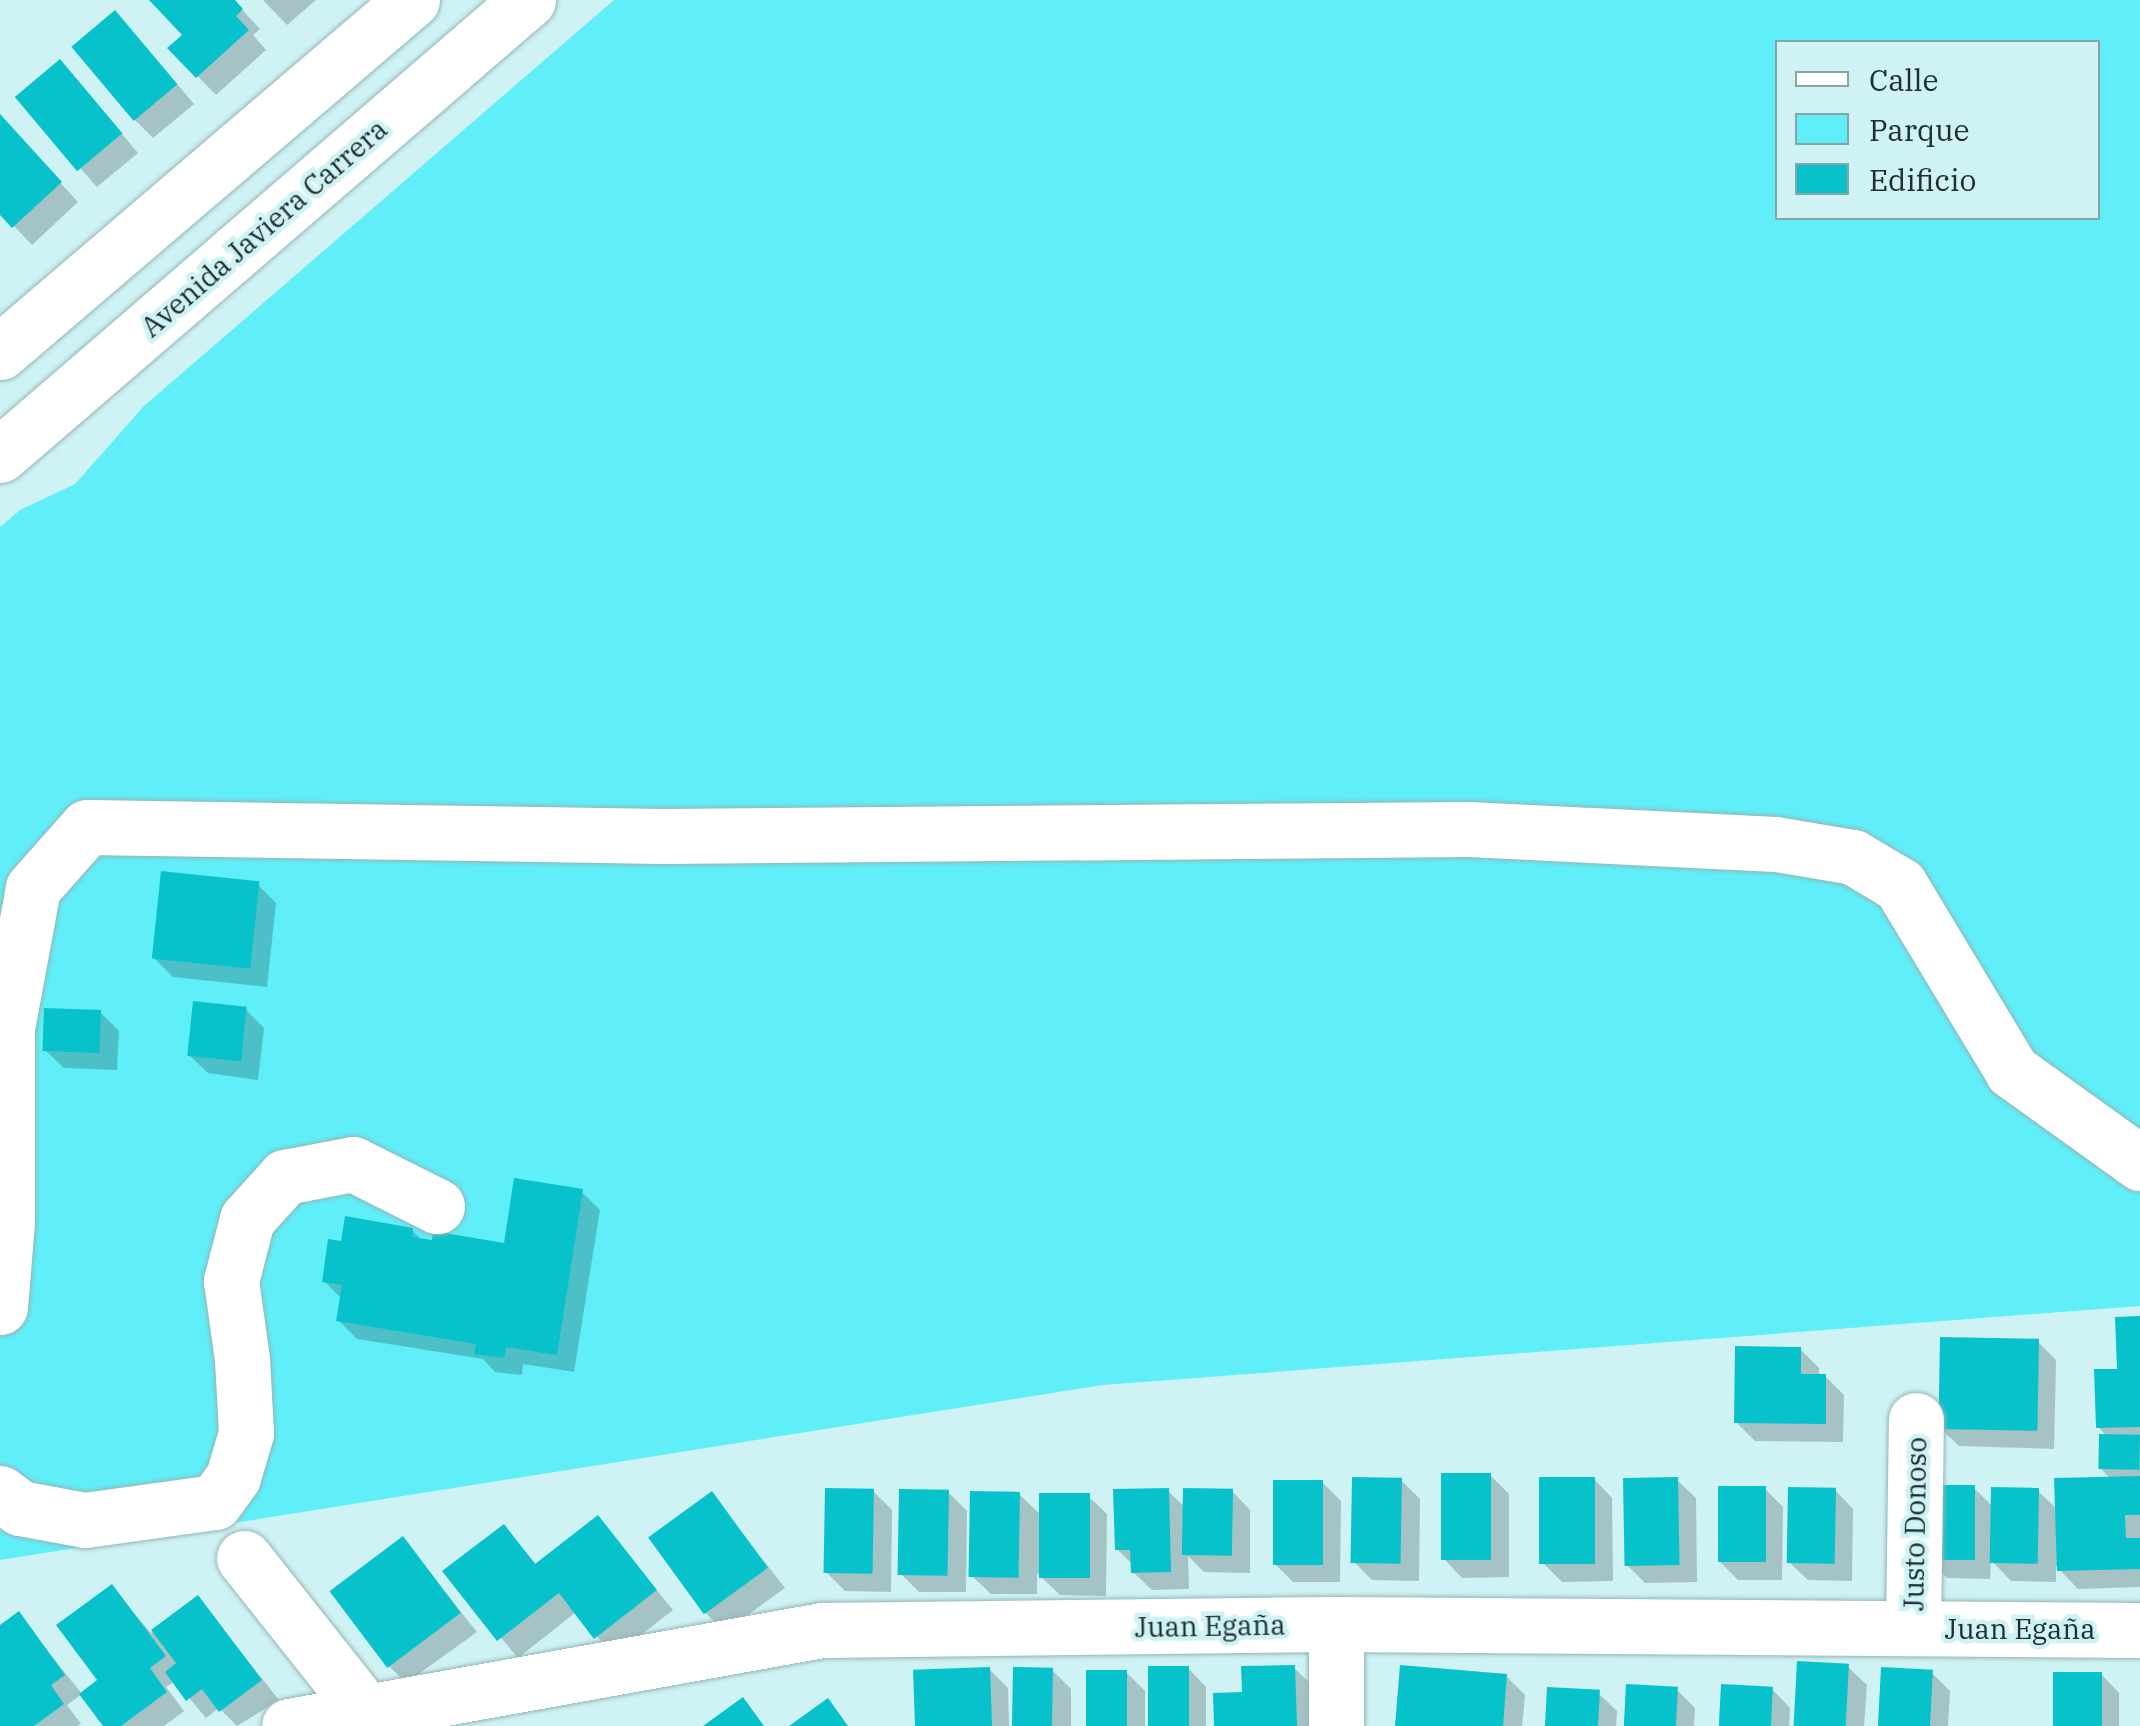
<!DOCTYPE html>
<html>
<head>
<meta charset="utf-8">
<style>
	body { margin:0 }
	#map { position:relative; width:2140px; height:1726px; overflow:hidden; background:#cff3f5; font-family:"IBM Plex Serif",serif }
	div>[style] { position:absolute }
	.green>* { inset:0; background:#60eff9 }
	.shadow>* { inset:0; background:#0003 }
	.building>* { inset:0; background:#08c2cb; transform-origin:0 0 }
	.roads { filter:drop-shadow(0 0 2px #93b5b7) drop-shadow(0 0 2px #93b5b7) }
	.minor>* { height:55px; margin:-27.5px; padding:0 27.5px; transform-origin:27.5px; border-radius:27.5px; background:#fff }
	.major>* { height:55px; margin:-27.5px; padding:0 27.5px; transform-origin:27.5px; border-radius:27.5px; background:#fff }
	span { translate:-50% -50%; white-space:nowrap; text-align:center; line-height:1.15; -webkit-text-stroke:9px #cff3f5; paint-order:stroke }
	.street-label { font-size:28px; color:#202e2f }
	.legend { position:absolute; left:1775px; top:40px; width:325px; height:180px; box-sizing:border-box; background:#cff3f5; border:2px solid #89a4a6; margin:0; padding:12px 18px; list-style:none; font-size:30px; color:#202e2f }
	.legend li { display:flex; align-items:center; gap:20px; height:50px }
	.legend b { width:50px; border:2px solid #89a4a6 }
</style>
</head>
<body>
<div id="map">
	<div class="green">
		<i style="clip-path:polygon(evenodd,614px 0,2140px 0,2140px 1306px,1103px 1385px,0 1560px,0 527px,20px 510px,75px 484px,144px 406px,614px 0,1778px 42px,2098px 42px,2098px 218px,1778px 218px,1778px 42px)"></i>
	</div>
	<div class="shadow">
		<i style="clip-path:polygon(153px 0,233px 0,260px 29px,253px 35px,266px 50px,216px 95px,171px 49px,186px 36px)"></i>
		<i style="clip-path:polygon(263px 0,316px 0,287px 25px)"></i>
		<i style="clip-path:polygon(133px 32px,194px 104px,153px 138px,135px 120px)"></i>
		<i style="clip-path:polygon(78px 81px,138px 153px,97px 187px,18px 97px)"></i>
		<i style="clip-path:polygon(0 118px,78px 202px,32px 245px,0 211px)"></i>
		<i style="clip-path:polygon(257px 884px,276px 903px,267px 987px,173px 977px,154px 958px)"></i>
		<i style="clip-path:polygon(246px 1010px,264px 1028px,258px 1080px,208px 1073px,189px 1055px)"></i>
		<i style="clip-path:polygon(100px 1012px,119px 1031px,117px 1070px,64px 1068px,45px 1050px)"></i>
		<i style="clip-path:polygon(582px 1192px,600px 1210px,574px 1372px,523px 1364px,522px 1375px,495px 1372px,483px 1359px,357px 1339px,338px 1320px,342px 1299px,324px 1281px,343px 1244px,412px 1230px,423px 1241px,506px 1246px)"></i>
		<i style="clip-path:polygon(2140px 1318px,2140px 1587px,2078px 1589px,2056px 1566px,2056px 1582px,2011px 1581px,1991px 1560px,1990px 1579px,1947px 1578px,1928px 1559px,1974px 1488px,1994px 1508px,2038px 1491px,2058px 1510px,2111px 1479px,2100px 1468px,2108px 1437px,2098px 1427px)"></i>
		<i style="clip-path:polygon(2038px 1342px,2056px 1360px,2054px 1449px,1959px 1446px,1940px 1428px)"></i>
		<i style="clip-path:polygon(1800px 1349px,1819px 1368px,1819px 1376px,1825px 1376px,1844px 1395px,1843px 1442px,1755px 1441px,1736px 1422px)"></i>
		<i style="clip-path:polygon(1490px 1475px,1509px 1494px,1509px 1577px,1462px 1578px,1444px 1559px)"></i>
		<i style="clip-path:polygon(1594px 1479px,1612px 1498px,1613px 1581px,1562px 1582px,1543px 1563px)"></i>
		<i style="clip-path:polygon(1401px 1480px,1420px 1499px,1419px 1581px,1372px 1580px,1354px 1562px)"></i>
		<i style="clip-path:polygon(1677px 1480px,1696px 1498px,1697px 1582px,1645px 1583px,1626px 1564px)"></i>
		<i style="clip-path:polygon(1322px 1482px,1341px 1501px,1340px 1582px,1293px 1582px,1275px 1564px)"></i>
		<i style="clip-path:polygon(1765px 1489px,1783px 1507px,1782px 1580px,1738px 1580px,1719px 1561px)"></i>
		<i style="clip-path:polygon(1835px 1490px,1853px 1509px,1852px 1581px,1808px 1580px,1789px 1562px)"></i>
		<i style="clip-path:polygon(873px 1491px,892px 1510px,891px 1592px,845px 1591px,826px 1572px)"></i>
		<i style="clip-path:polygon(1168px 1491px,1186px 1508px,1232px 1491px,1250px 1510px,1250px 1573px,1204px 1572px,1188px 1556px,1189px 1589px,1152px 1590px,1133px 1572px,1133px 1565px,1117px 1549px)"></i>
		<i style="clip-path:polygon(948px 1492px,967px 1511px,966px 1592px,919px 1592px,901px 1574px)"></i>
		<i style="clip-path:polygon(712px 1494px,785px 1588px,724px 1632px,706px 1613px)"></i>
		<i style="clip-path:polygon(1019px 1494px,1042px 1516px,1088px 1496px,1107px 1514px,1106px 1596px,1060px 1595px,1037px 1573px,1037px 1594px,991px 1594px,972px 1576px)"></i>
		<i style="clip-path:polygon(598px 1519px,673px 1610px,614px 1656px,576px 1612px,518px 1658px,446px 1572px,503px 1527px,538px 1566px)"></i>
		<i style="clip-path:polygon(403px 1539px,477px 1632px,406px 1683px,388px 1665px)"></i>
		<i style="clip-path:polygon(112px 1587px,151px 1633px,198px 1598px,279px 1700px,237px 1726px,219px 1708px,206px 1718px,175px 1681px,166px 1687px,184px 1711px,164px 1726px,106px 1726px,101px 1681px)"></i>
		<i style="clip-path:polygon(19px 1615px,82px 1694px,67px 1705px,81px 1724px,77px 1726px,0 1726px,0 1628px)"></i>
		<i style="clip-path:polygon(1848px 1667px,1867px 1685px,1864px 1726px,1795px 1726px)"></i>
		<i style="clip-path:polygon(1188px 1668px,1206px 1687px,1206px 1726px,1150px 1726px)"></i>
		<i style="clip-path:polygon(1294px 1668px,1313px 1686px,1314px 1726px,1217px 1726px,1244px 1695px)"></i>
		<i style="clip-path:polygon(989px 1669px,1008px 1688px,1009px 1726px,917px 1726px)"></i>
		<i style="clip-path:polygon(1052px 1670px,1071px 1689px,1071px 1726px,1015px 1726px)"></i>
		<i style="clip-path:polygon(1126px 1672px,1145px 1691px,1145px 1726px,1089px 1726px)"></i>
		<i style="clip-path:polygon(1932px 1673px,1950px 1691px,1948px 1726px,1879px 1726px)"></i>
		<i style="clip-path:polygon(2101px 1674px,2119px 1693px,2119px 1726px,2056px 1726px)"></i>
		<i style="clip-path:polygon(1506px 1676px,1525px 1695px,1522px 1726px,1398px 1726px)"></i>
		<i style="clip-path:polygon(1772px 1689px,1790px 1708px,1789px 1726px,1720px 1726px)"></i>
		<i style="clip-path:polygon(1677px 1690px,1695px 1708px,1694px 1726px,1625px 1726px)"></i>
		<i style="clip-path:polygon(1598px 1693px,1617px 1711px,1616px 1726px,1547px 1726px)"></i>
	</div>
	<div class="building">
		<i style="clip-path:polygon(149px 0,235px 0,243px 9px,236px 16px,249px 30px,196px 78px,167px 48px,182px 35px)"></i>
		<i style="left:115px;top:10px;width:97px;height:57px;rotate:50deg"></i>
		<i style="left:60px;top:59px;width:97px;height:59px;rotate:50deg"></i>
		<i style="clip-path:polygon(0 114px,62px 182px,12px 228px,0 215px)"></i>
		<i style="left:161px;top:871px;width:99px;height:88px;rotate:6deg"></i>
		<i style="left:193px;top:1001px;width:54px;height:55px;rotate:6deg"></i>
		<i style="left:44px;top:1008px;width:57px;height:43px;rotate:2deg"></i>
		<i style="clip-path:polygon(514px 1178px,583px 1189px,557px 1355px,506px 1347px,504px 1358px,474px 1354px,476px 1344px,336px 1321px,342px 1285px,322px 1282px,328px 1239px,341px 1241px,345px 1216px,413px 1228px,412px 1237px,432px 1240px,433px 1231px,504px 1243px)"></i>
		<i style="clip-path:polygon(2140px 1316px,2140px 1427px,2096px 1428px,2094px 1369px,2117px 1369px,2115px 1317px)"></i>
		<i style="left:1940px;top:1337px;width:99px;height:92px;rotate:1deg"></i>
		<i style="clip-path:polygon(1735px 1346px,1801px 1347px,1801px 1374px,1826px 1374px,1826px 1424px,1734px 1423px)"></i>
		<i style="left:2099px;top:1434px;width:41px;height:35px;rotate:1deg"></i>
		<i style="left:1441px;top:1473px;width:50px;height:87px"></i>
		<i style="clip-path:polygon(2140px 1476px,2140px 1515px,2125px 1515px,2126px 1538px,2140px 1538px,2140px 1569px,2057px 1571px,2054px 1478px)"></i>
		<i style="left:1352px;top:1477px;width:50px;height:86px;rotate:1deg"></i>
		<i style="left:1539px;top:1477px;width:56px;height:87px"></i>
		<i style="left:1678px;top:1477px;width:88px;height:55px;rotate:89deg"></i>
		<i style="left:1273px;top:1480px;width:50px;height:85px"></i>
		<i style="left:1926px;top:1485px;width:49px;height:75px"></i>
		<i style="left:1718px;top:1486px;width:48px;height:76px"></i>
		<i style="left:1788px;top:1487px;width:48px;height:76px;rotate:1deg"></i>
		<i style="left:1991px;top:1487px;width:48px;height:76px;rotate:1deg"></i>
		<i style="left:825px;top:1488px;width:49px;height:85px;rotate:1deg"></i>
		<i style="clip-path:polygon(1169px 1488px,1171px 1572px,1131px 1573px,1130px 1550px,1115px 1550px,1113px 1489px)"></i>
		<i style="left:1183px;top:1488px;width:50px;height:67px;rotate:1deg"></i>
		<i style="left:899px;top:1489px;width:50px;height:86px;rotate:1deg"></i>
		<i style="left:712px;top:1491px;width:95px;height:79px;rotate:54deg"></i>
		<i style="left:970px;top:1491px;width:50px;height:86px;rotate:1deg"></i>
		<i style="left:1039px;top:1493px;width:51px;height:85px"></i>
		<i style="clip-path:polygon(598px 1515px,657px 1590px,594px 1639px,559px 1593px,497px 1641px,442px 1571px,504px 1524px,535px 1564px)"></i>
		<i style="left:403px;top:1536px;width:96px;height:92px;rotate:53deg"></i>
		<i style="clip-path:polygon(112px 1584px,166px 1656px,150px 1668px,167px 1692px,121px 1726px,103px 1726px,79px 1694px,97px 1680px,56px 1625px)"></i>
		<i style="clip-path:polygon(198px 1595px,262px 1680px,219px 1712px,202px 1689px,186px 1701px,165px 1672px,176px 1663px,151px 1630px)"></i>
		<i style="clip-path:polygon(19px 1611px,65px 1675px,51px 1685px,64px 1704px,34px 1726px,0 1726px,0 1625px)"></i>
		<i style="left:1797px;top:1661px;width:52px;height:65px;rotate:3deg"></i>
		<i style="clip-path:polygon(1295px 1665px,1297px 1726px,1214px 1726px,1213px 1693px,1242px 1692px,1241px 1666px)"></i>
		<i style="clip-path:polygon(1400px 1665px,1507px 1674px,1503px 1726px,1395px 1726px)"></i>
		<i style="left:1148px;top:1666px;width:41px;height:60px"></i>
		<i style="left:990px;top:1667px;width:59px;height:77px;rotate:88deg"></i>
		<i style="left:1013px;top:1667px;width:40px;height:59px;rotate:1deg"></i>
		<i style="left:1881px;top:1667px;width:52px;height:59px;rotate:3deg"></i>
		<i style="left:1086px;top:1670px;width:41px;height:56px"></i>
		<i style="left:2053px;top:1672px;width:49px;height:54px"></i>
		<i style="left:1626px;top:1684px;width:52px;height:42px;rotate:3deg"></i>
		<i style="left:1721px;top:1684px;width:52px;height:42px;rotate:3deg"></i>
		<i style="left:1547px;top:1687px;width:53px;height:39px;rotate:3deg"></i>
		<i style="clip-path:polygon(743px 1697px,764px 1726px,703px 1726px)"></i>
		<i style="clip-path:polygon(828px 1698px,848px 1726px,789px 1726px)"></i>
	</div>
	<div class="roads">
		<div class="minor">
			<i style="left:0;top:1307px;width:86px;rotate:-85.3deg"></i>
			<i style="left:7px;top:1221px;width:193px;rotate:-90deg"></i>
			<i style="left:7px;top:1028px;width:142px;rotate:-79.5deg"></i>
			<i style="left:33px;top:888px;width:81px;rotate:-48.5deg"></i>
			<i style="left:87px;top:827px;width:576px;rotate:0.9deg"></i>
			<i style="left:663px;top:836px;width:806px;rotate:-0.5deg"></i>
			<i style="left:1469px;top:829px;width:307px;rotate:2.8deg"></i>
			<i style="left:1776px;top:844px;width:78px;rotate:9.6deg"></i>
			<i style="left:1853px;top:857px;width:55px;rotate:30.8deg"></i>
			<i style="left:1900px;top:885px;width:217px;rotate:58.9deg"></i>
			<i style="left:2012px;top:1071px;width:158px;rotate:35.7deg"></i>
			<i style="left:0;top:1493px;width:25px;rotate:37deg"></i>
			<i style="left:20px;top:1508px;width:66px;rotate:10.5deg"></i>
			<i style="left:85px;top:1520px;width:131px;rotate:-7.9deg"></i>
			<i style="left:215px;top:1502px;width:31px;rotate:-54deg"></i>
			<i style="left:233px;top:1477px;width:46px;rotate:-73.5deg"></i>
			<i style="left:246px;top:1433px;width:74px;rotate:-93.1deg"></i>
			<i style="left:242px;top:1359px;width:79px;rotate:-98deg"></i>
			<i style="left:231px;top:1281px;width:64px;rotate:-75.5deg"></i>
			<i style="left:247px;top:1219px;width:57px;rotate:-47.9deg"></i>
			<i style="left:285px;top:1177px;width:69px;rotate:-10.8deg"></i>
			<i style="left:353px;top:1164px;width:94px;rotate:26.6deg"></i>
			<i style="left:244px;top:1558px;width:214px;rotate:51.6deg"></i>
			<i style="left:1913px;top:1628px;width:208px;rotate:-89.2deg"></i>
			<i style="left:289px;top:1726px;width:542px;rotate:-10.21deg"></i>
			<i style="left:822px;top:1630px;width:514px;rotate:-0.67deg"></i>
			<i style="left:1336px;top:1624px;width:804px;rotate:0.43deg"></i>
			<i style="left:1336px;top:1726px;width:102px;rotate:-90deg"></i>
		</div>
		<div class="major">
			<i style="left:0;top:352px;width:542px;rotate:-40.51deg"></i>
			<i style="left:0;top:455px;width:697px;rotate:-40.75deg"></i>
		</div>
	</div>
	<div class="street-label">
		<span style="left:264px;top:228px;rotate:-41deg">Avenida Javiera Carrera</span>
		<span style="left:1915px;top:1524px;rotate:-89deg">Justo Donoso</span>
		<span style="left:1210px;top:1626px;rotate:-1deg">Juan Egaña</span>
		<span style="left:2020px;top:1629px">Juan Egaña</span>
	</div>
	<ul class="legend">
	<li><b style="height:12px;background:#fff"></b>Calle</li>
	<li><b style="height:28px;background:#60eff9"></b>Parque</li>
	<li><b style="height:28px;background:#08c2cb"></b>Edificio</li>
	</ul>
</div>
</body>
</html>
